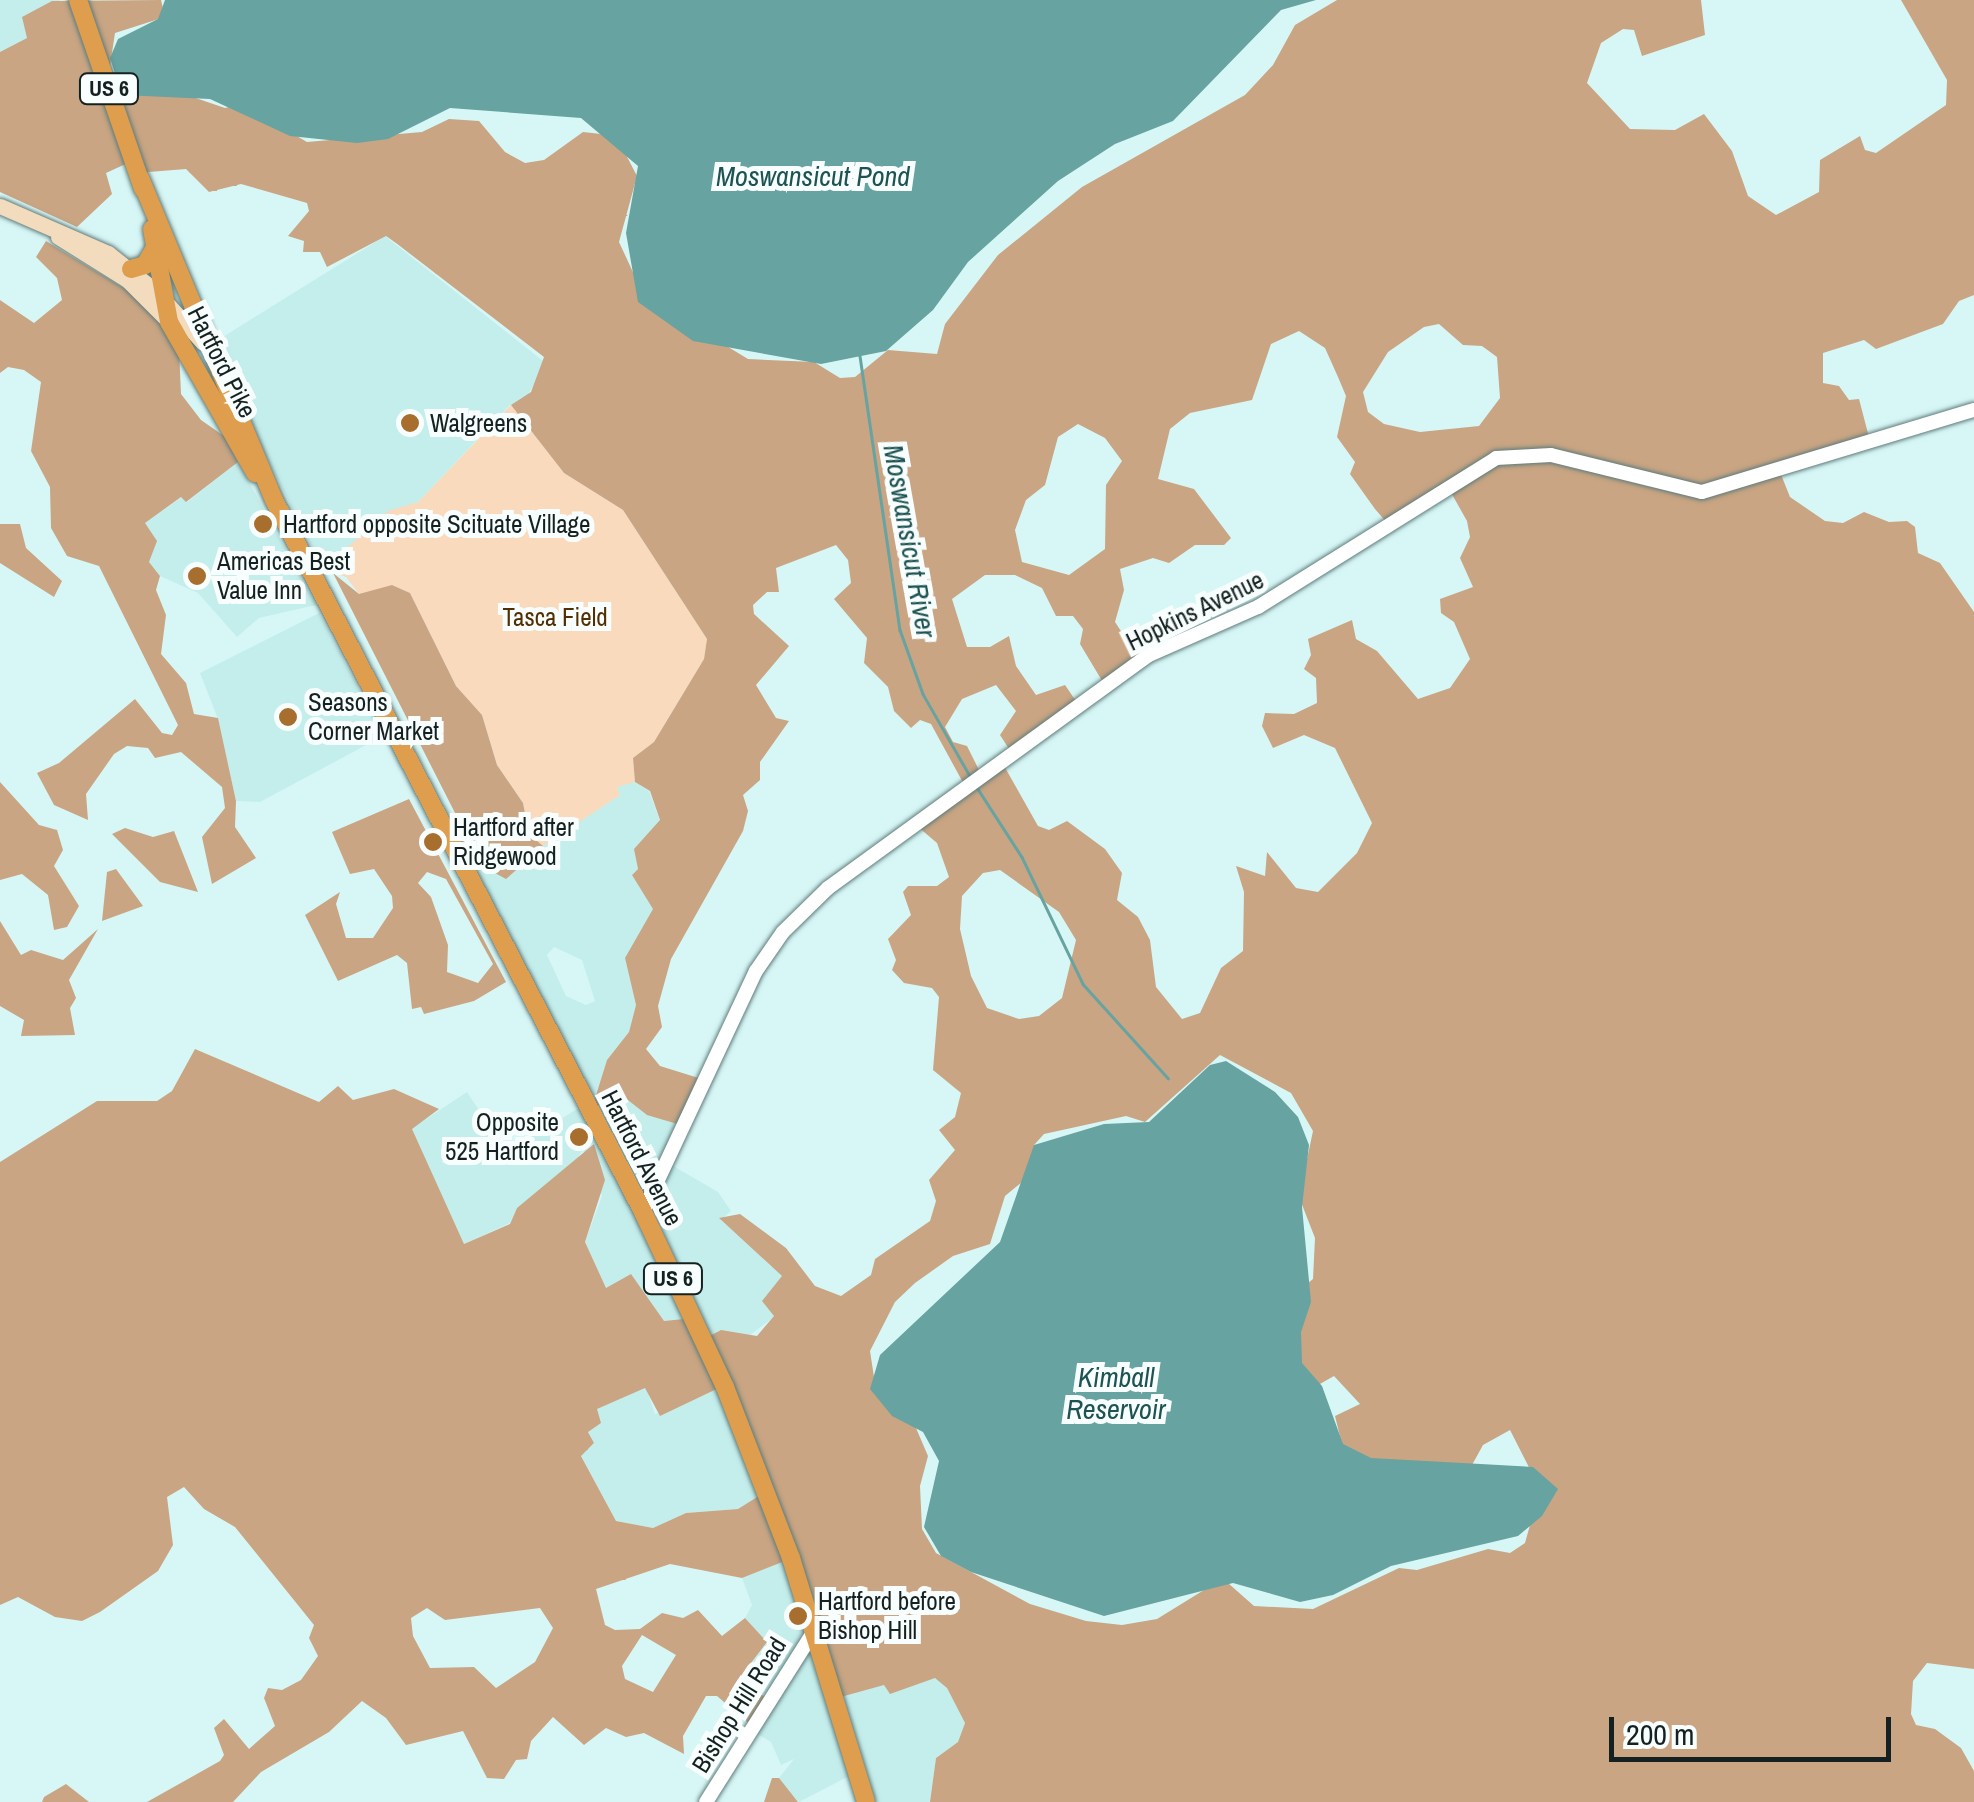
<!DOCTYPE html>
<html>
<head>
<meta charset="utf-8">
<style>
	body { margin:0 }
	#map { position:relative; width:1974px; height:1802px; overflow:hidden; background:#d7f7f6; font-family:"Archivo Narrow",sans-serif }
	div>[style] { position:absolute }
	.built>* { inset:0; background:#c4eeec }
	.green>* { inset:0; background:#f9dabc }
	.forest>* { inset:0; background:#c9a583 }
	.water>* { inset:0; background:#66a3a1 }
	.stream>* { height:2.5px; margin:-1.25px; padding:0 1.25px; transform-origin:1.25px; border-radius:1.25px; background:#66a3a1 }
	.roads { filter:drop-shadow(0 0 2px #5f7c7b) drop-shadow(0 0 2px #5f7c7b) }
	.tertiary>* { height:14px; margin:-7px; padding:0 7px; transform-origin:7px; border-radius:7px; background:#fff }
	.secondary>* { height:15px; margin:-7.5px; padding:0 7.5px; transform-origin:7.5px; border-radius:7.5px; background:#f3dbbd }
	.trunk>* { height:18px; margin:-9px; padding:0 9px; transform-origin:9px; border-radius:9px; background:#de9e4e }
	.dots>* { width:28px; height:28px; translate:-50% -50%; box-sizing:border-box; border:5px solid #f8fefe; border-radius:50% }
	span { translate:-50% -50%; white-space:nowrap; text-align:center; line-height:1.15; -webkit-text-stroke:10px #f8fefe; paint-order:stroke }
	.shield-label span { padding:2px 8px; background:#f8fefe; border:2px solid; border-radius:8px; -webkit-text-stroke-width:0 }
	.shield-label { font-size:22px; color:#152120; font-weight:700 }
	.street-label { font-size:25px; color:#152120 }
	.poi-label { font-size:25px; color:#152120 }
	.left { translate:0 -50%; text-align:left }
	.right { translate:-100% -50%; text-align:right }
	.park-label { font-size:25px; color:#522f02 }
	.water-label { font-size:28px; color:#1d5352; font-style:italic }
	.scale { position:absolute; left:1609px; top:1717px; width:282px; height:45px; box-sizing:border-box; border:5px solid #152120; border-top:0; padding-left:12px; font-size:30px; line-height:35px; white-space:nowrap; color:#152120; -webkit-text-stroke:8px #f8fefe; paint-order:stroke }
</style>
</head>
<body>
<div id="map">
	<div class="built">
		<i style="clip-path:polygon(0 0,60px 0,27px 38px,0 52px)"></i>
		<i style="clip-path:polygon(385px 236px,547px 364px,524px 401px,510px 405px,418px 502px,323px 569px,210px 345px)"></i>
		<i style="clip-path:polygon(238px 462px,316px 605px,259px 618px,237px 637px,198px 593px,160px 576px,149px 562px,145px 523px,182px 497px,187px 502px)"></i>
		<i style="clip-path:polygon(319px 613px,383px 736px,260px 802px,236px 801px,218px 719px,200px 673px)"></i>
		<i style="clip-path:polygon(evenodd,630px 779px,649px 791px,660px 821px,635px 853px,638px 869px,632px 875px,654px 909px,625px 959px,636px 1005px,629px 1032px,607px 1060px,595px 1104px,624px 1097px,647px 1114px,684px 1126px,670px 1164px,718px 1192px,731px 1211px,721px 1220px,782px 1276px,769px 1306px,774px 1317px,746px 1338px,725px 1333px,704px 1339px,693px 1318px,664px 1321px,606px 1289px,585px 1242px,602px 1196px,583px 1150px,570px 1169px,517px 1208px,510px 1223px,464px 1244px,411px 1129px,467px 1092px,502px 1145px,512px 1149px,582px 1106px,464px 873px,482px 866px,506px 878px,526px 856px,620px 795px,616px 788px,630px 779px,554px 947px,582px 960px,595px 1001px,586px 1005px,566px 996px,547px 955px,554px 947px)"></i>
		<i style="clip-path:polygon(725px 1384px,768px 1492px,738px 1509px,686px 1513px,653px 1528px,616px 1521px,581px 1455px,594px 1444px,588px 1431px,601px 1423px,596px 1409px,646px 1387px,655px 1414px)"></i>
		<i style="clip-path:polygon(790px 1559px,837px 1698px,884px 1684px,891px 1693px,935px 1677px,947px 1688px,965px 1723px,958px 1742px,936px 1758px,930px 1802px,867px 1802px,857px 1772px,799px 1802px,784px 1786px,779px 1778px,794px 1759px,781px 1765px,771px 1742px,751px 1730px,747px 1691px,738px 1681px,767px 1642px,745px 1618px,752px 1605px,742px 1578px)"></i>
	</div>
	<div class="green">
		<i style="clip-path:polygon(511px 405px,564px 473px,623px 510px,707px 639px,704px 659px,654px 742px,633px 758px,635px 782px,617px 787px,620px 795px,543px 846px,529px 834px,523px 803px,497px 765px,482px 715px,456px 686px,410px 593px,392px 585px,370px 596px,359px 594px,346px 577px,323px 569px,388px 511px,418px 502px)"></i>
	</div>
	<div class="forest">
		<i style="clip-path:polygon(evenodd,161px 0,165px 17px,115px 33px,110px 66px,124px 93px,175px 91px,225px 108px,242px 104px,307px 142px,422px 132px,449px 119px,479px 121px,505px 152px,525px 163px,544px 160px,583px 132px,601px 134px,624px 151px,637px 176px,619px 242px,644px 296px,748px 359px,814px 362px,840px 378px,855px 377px,888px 350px,937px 354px,945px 324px,998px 255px,1082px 187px,1245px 95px,1273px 65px,1295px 25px,1337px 0,1701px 0,1705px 35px,1642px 56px,1634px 30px,1623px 29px,1601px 43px,1587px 83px,1630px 129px,1675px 130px,1704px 114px,1732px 151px,1748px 196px,1776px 215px,1819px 192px,1820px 160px,1860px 136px,1865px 150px,1876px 153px,1946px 105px,1947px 80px,1901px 0,1974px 0,1974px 295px,1959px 301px,1943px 324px,1876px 349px,1864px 340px,1823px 353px,1823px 383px,1839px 386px,1849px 400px,1859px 399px,1870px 441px,1780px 472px,1790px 497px,1825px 521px,1843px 523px,1864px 512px,1889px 522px,1907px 521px,1915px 527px,1918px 553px,1940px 563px,1974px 612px,1974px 1669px,1927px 1663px,1913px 1681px,1911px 1714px,1916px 1725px,1935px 1729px,1961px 1748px,1974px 1771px,1974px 1802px,930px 1802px,936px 1758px,958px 1742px,965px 1723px,947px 1688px,935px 1678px,890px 1694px,884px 1685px,837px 1698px,790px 1559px,742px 1578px,670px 1564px,596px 1589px,605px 1625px,615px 1630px,640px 1629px,662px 1613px,683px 1618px,698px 1610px,722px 1636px,745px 1618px,767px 1642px,738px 1680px,767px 1698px,752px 1726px,717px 1696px,706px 1696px,683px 1736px,684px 1754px,644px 1733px,626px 1737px,606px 1728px,584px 1745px,553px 1717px,531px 1741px,527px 1759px,516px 1760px,504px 1779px,487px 1778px,463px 1731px,406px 1745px,386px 1718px,362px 1701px,329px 1732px,261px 1772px,233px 1802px,147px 1802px,220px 1761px,224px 1755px,214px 1728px,224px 1719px,249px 1749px,275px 1726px,264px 1698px,268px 1688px,282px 1690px,301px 1680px,318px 1656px,309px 1638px,314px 1625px,235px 1527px,204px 1509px,184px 1487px,167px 1497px,173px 1545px,158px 1571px,100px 1612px,82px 1621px,55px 1617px,18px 1597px,0 1605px,0 1162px,97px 1101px,157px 1101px,172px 1091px,195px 1049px,319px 1102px,338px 1086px,353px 1100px,394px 1089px,439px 1109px,412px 1129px,464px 1244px,510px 1224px,517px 1208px,594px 1144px,605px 1180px,585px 1242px,606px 1288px,631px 1274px,664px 1321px,693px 1318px,704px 1339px,721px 1330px,757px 1336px,774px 1316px,762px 1301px,782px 1276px,719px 1218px,740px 1214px,786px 1248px,815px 1286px,841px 1296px,871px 1275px,875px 1259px,930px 1221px,936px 1201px,929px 1180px,955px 1150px,939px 1130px,955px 1117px,961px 1093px,933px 1070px,939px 997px,932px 988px,904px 983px,892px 970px,896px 960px,888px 939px,911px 915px,903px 892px,908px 886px,937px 886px,949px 877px,937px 843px,917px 826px,966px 788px,931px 724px,920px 720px,911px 728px,894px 711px,888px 687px,864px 663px,867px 638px,834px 599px,851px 583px,848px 560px,836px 545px,776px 568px,779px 592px,767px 592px,753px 605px,754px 614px,789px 646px,756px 685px,776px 718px,789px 721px,760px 762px,760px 780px,743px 795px,748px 811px,743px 831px,671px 959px,658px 1006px,662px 1027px,646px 1049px,660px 1066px,705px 1080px,684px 1126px,647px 1115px,624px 1097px,614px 1107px,593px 1105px,607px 1060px,629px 1032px,636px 1005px,625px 958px,653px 909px,632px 875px,638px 869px,634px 849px,660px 820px,650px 791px,635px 782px,633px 758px,654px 742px,704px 659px,707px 639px,623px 510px,564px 473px,511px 405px,531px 392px,544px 357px,396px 243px,386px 236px,327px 267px,320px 252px,303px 252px,304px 241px,288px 236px,309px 211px,307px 203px,241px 184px,209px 192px,186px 169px,136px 173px,130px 162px,106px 173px,112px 194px,77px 227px,0 192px,0 52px,27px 38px,22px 17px,52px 1px,161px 0,1439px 324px,1463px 345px,1482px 346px,1497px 357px,1500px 398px,1479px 426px,1420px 432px,1384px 424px,1368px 412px,1363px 392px,1388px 352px,1424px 327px,1439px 324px,161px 0,1299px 331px,1325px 348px,1338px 377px,1346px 396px,1337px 437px,1355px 462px,1350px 474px,1375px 509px,1388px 524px,1449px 489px,1467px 521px,1470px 537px,1460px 558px,1473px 587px,1440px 599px,1441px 613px,1454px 622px,1470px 659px,1450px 688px,1418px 699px,1377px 651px,1356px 639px,1352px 620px,1308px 639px,1311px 655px,1304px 669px,1316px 678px,1317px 703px,1294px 714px,1265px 713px,1262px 726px,1273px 748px,1304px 735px,1335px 748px,1372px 823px,1357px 853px,1318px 892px,1296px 888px,1267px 852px,1265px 876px,1236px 866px,1244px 892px,1243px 951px,1221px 968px,1200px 1013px,1182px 1019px,1156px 987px,1150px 940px,1138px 917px,1117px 900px,1122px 873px,1105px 849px,1067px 821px,1049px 830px,1038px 826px,1003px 764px,982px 776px,967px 746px,953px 742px,945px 727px,962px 699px,996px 685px,1016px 711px,1000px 735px,1013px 755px,1078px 704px,1065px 685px,1036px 695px,1016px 666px,1009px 636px,990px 647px,967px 647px,952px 599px,985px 575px,1015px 575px,1042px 588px,1056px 616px,1073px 616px,1083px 629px,1080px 644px,1104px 684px,1140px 660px,1115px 622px,1124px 590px,1120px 569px,1153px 558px,1169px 563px,1195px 545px,1224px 545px,1231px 538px,1194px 489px,1158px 479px,1170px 429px,1190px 413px,1252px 400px,1271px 344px,1299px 331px,161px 0,1078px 424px,1105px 438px,1122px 461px,1106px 485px,1105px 549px,1069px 575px,1022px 562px,1015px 530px,1026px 500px,1045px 485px,1058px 437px,1078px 424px,161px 0,1000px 870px,1059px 912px,1076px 940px,1062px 998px,1039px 1016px,1019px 1019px,987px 1008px,971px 976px,960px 929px,962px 896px,983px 873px,1000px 870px,161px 0,1220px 1055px,1291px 1093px,1313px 1131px,1299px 1197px,1315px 1238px,1313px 1279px,1303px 1287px,1296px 1380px,1304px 1393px,1334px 1376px,1360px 1404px,1335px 1416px,1348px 1469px,1438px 1491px,1472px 1465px,1483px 1445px,1510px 1430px,1540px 1489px,1525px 1543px,1510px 1553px,1488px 1549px,1417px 1570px,1399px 1568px,1313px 1609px,1254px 1606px,1228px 1583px,1217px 1582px,1157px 1619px,1122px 1625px,1086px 1621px,1030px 1604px,936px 1553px,922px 1529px,920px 1486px,928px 1456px,916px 1428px,876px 1390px,870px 1351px,895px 1302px,915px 1283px,953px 1256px,990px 1244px,1005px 1196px,1033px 1173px,1039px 1150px,1034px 1145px,1044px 1134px,1126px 1116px,1145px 1122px,1220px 1055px,161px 0,725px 1385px,767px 1491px,738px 1509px,686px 1513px,653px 1528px,616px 1521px,581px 1456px,594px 1443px,588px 1432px,601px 1423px,597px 1409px,645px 1388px,660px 1416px,725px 1385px,161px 0,427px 1608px,445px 1620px,540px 1608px,553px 1628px,535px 1662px,496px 1688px,474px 1667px,430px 1668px,413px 1636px,411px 1618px,427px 1608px,161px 0,642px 1635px,676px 1655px,653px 1692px,625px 1679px,622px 1666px,642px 1635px)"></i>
		<i style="clip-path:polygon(46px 241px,132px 293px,157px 319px,179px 350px,181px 394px,201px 420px,224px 436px,238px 462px,186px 502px,181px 497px,145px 523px,157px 541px,149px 562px,160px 576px,156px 590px,166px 615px,161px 654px,186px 683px,194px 714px,218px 718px,236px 801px,235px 827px,256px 858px,212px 884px,202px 837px,225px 808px,222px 787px,181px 752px,155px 758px,148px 748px,127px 746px,114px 754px,86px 794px,88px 820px,54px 805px,37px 773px,59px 763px,135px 699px,162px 733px,172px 735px,178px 725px,99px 566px,67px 556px,51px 528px,50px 487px,31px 451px,41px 382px,24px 370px,8px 367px,0 373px,0 300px,34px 323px,62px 300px,57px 278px,36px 257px)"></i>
		<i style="clip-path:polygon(0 524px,20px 524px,26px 548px,62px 581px,54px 597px,0 563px)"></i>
		<i style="clip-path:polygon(333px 573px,359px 594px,392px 585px,410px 593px,456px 686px,482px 715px,497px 765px,523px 803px,529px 834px,543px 846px,506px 879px,482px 866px)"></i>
		<i style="clip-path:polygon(0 782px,39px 825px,57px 830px,63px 850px,54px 866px,79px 906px,67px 927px,54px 930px,48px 895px,22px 874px,0 880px)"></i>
		<i style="clip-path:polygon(evenodd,409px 799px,506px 982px,474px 1001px,424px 1014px,421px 1007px,412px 1009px,407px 963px,397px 955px,338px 981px,305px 915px,340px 892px,336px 904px,346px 938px,373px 938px,393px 908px,392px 896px,374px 869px,350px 874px,332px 832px,409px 799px,427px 872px,446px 879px,493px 964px,478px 983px,447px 972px,448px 945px,431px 897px,418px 883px,427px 872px)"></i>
		<i style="clip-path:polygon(125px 828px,153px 837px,174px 831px,198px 892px,160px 882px,112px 834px)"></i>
		<i style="clip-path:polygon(116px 869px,143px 906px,102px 921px,107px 872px)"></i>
		<i style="clip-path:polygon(0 921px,21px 955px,31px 950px,63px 960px,98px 929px,69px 980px,76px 998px,70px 1008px,75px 1035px,21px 1036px,24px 1020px,0 1006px)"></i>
		<i style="clip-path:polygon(772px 1778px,779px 1778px,798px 1802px,764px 1802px)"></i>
		<i style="clip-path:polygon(66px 1784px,89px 1802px,42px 1802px,44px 1797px)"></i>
	</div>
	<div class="water">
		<i style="clip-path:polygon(165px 0,1316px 0,1281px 10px,1173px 121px,1115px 144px,1058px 181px,968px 262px,933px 310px,886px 351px,821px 364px,693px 341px,638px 302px,626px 233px,638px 166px,581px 118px,450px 108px,388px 139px,357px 143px,290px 136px,210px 99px,122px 95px,110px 58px,118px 39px,158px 19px)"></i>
		<i style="clip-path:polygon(1226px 1061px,1275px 1092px,1298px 1117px,1309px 1145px,1302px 1207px,1311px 1302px,1301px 1332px,1302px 1363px,1322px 1386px,1343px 1444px,1371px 1458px,1533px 1467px,1558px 1489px,1542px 1516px,1518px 1536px,1391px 1566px,1333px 1595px,1300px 1602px,1233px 1583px,1104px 1616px,971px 1572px,941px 1556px,924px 1527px,939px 1461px,923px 1432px,892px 1416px,870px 1389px,880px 1355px,1000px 1242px,1034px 1145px,1104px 1124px,1149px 1122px,1210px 1065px)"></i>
	</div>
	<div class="stream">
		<i style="left:860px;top:356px;width:277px;rotate:81.7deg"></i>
		<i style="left:900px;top:630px;width:68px;rotate:70.2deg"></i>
		<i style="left:923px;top:694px;width:95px;rotate:60.2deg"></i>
		<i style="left:978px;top:789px;width:81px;rotate:57.1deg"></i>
		<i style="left:1022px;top:857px;width:141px;rotate:64.3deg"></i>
		<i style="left:1083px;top:984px;width:127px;rotate:47.9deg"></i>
	</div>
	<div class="roads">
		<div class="tertiary">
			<i style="left:643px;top:1212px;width:266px;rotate:-64.9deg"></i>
			<i style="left:756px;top:971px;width:47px;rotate:-55.3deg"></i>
			<i style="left:783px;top:932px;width:63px;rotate:-44.4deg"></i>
			<i style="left:828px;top:888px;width:397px;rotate:-36deg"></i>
			<i style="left:1149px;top:655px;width:119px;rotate:-23.8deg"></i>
			<i style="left:1258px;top:607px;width:281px;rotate:-32deg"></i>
			<i style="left:1496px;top:458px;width:55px;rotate:-3.1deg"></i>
			<i style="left:1551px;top:455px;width:155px;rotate:13.8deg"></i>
			<i style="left:1702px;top:492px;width:284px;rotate:-16.8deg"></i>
			<i style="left:706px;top:1802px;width:200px;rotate:-57.7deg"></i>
		</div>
		<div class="secondary">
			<i style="left:0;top:206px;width:118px;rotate:23.5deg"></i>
			<i style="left:108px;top:253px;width:61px;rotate:38.4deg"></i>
			<i style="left:156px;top:291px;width:70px;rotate:47.9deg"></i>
			<i style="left:58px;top:237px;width:81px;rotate:31.9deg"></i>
			<i style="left:127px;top:280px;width:59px;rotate:45deg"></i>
		</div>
		<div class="trunk">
			<i style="left:78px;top:0;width:200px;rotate:71deg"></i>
			<i style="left:140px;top:178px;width:349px;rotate:67.4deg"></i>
			<i style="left:274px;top:500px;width:802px;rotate:62.6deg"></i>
			<i style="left:643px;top:1212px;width:193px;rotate:64.9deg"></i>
			<i style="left:725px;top:1387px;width:183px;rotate:68.9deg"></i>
			<i style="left:791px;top:1558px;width:255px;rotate:72.9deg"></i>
			<i style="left:152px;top:229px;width:95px;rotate:79.6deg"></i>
			<i style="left:169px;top:322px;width:174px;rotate:60.3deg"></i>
			<i style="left:131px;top:269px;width:15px;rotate:-16deg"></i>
			<i style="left:145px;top:265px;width:20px;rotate:-60deg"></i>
		</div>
	</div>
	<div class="dots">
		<i style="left:410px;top:423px;background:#a76e2d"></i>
		<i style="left:263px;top:524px;background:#a76e2d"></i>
		<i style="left:197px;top:576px;background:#a76e2d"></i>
		<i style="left:288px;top:717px;background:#a76e2d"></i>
		<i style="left:433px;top:842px;background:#a76e2d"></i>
		<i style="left:579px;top:1137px;background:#a76e2d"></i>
		<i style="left:798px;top:1616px;background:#a76e2d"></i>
	</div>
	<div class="shield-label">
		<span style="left:109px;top:89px">US 6</span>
		<span style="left:673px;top:1279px">US 6</span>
	</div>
	<div class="street-label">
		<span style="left:222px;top:362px;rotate:63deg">Hartford Pike</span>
		<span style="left:1195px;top:611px;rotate:-26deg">Hopkins Avenue</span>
		<span style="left:642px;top:1158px;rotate:63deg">Hartford Avenue</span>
		<span style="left:739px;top:1705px;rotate:-58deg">Bishop Hill Road</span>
	</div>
	<div class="poi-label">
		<span class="left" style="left:430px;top:423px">Walgreens</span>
		<span class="left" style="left:283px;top:524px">Hartford opposite Scituate Village</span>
		<span class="left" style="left:217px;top:576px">Americas Best<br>Value Inn</span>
		<span class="left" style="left:308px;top:717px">Seasons<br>Corner Market</span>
		<span class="left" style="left:453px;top:842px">Hartford after<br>Ridgewood</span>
		<span class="right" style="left:559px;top:1137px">Opposite<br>525 Hartford</span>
		<span class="left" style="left:818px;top:1616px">Hartford before<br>Bishop Hill</span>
	</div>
	<div class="park-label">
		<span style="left:555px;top:617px">Tasca Field</span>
	</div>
	<div class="water-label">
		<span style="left:813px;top:176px">Moswansicut Pond</span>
		<span style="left:910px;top:541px;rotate:80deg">Moswansicut River</span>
		<span style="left:1116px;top:1393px">Kimball<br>Reservoir</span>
	</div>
	<div class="scale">200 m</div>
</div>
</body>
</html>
